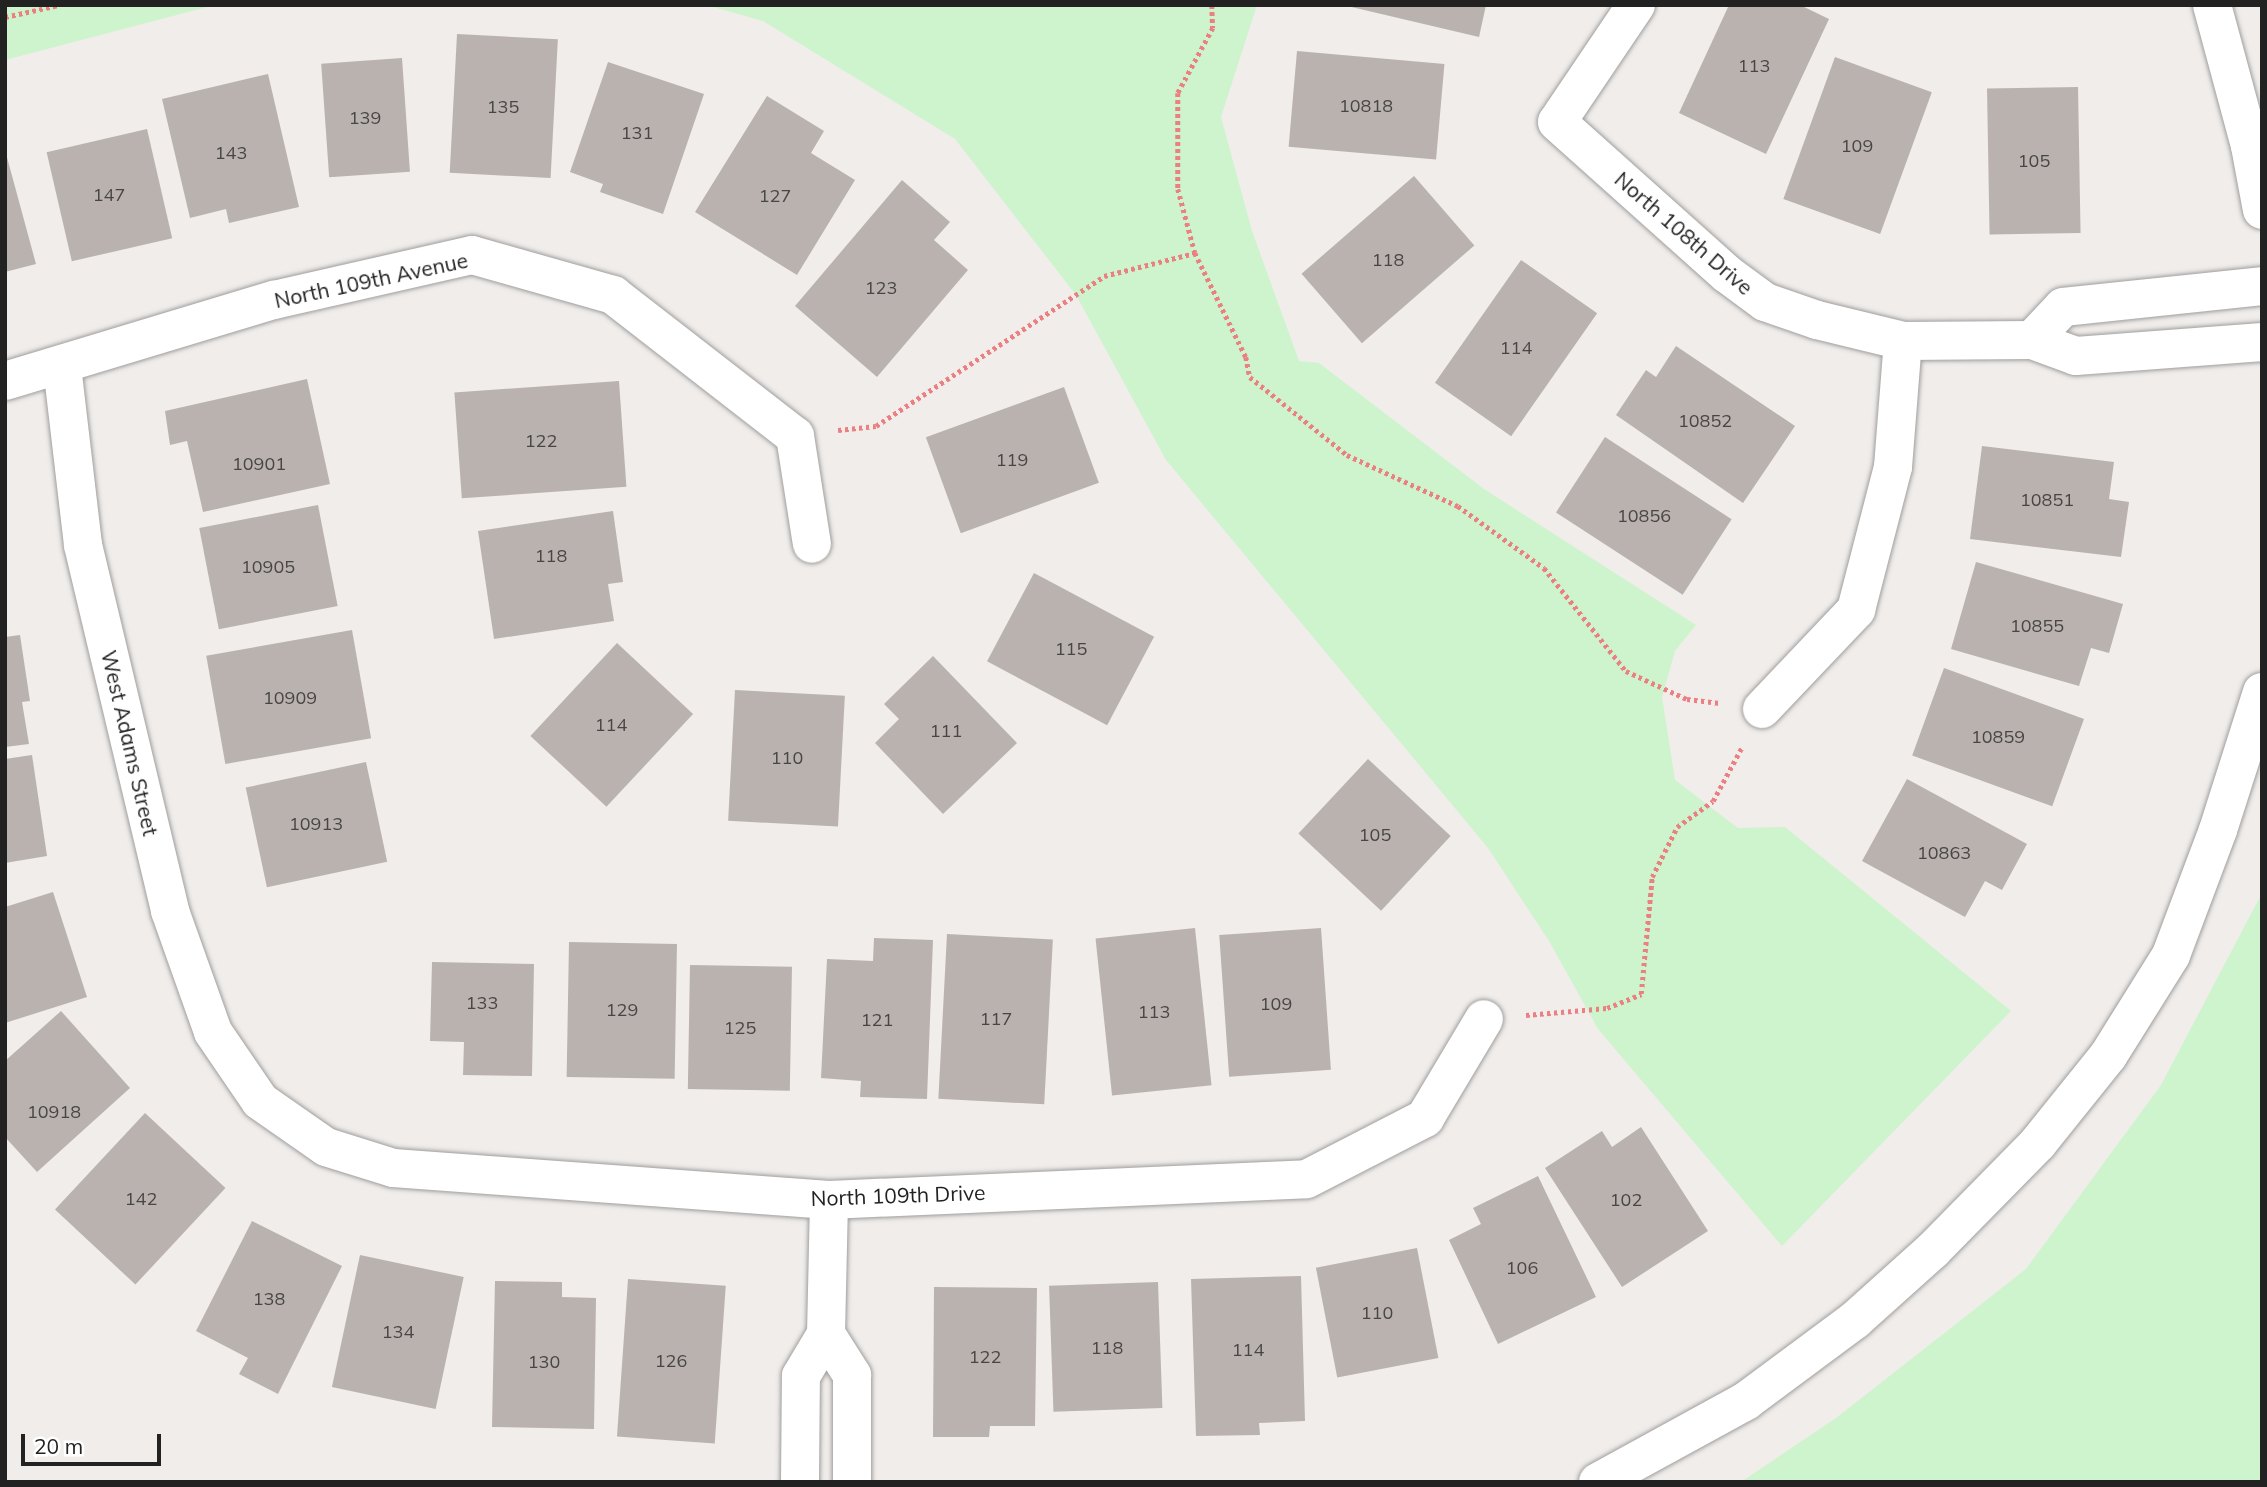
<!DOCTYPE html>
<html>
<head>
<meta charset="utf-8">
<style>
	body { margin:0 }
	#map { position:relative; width:2267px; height:1487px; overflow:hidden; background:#f1edea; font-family:Mulish,sans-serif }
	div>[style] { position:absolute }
	.park>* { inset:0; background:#cef4cd }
	.building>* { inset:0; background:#bab2af; transform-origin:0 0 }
	.path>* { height:4.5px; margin-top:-2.25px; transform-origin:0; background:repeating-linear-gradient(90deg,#eb8082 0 3.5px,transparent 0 7px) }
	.roads { filter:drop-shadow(0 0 2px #9f9f9f) drop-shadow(0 0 2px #9f9f9f) }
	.minor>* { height:38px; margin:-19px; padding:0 19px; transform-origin:19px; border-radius:19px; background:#fff }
	.tertiary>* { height:38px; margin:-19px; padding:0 19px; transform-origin:19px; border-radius:19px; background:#fff }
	span { translate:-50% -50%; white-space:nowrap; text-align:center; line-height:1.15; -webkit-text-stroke:5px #fff; paint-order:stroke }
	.number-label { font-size:18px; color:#484645 }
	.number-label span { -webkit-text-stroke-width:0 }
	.street-label { font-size:21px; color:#222 }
	.frame { position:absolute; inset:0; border:7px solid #222; pointer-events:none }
	.scale { position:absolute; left:21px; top:1434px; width:140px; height:32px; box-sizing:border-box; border:4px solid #222; border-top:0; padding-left:9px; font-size:21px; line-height:24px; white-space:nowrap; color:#222; -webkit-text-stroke:5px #fff; paint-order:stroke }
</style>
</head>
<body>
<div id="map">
	<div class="park">
		<i style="clip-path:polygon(5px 5px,215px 5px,5px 60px)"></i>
		<i style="clip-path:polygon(706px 5px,1257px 5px,1221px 117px,1252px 231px,1299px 361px,1319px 363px,1484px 489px,1696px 625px,1675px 651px,1662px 697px,1675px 780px,1738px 828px,1785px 827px,2011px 1011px,1782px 1246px,1598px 1029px,1549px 941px,1488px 848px,1166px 460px,1076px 295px,955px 139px,763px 21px)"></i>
		<i style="clip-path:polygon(2262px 893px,2262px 1482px,1741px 1482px,1836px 1418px,2026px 1269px,2161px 1085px)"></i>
	</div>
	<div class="building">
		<i style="clip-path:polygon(1343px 5px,1486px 5px,1479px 37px)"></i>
		<i style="clip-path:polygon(1729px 5px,1800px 5px,1829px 19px,1766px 154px,1679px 113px)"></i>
		<i style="left:457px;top:34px;width:101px;height:139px;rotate:3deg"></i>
		<i style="left:1297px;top:51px;width:148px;height:96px;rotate:5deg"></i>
		<i style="left:1835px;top:57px;width:103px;height:151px;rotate:20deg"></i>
		<i style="left:402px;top:58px;width:114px;height:81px;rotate:86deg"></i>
		<i style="clip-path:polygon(608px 62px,704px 94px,663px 214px,600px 192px,603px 184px,570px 172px)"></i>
		<i style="clip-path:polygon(268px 74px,299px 207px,229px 223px,226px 209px,190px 218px,162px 99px)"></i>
		<i style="left:2078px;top:87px;width:146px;height:91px;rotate:89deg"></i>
		<i style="clip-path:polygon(767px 96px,824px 131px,811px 153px,855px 180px,797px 275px,695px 212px)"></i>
		<i style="left:147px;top:129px;width:112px;height:103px;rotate:77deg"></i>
		<i style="clip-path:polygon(5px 150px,36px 264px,5px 272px)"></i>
		<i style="left:1414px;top:176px;width:92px;height:149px;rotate:49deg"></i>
		<i style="clip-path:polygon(902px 180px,950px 222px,934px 240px,968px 270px,877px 377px,795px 306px)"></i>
		<i style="left:1521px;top:260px;width:93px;height:150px;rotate:35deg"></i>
		<i style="clip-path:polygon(1676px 346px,1795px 426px,1743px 503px,1616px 415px,1646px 370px,1656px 377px)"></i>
		<i style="clip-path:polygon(307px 379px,330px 484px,203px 512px,187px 441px,170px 445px,165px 411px)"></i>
		<i style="left:619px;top:381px;width:106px;height:165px;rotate:86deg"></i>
		<i style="left:1064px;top:387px;width:102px;height:147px;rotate:70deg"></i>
		<i style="left:1605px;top:437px;width:151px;height:90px;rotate:33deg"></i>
		<i style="clip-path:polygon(1982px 446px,2114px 462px,2109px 499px,2129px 502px,2121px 557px,1970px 539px)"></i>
		<i style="left:318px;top:505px;width:103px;height:121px;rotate:79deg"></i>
		<i style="clip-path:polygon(613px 511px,623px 582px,608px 584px,614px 621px,494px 639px,478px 531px)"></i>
		<i style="clip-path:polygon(1976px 562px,2123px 604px,2109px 653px,2091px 648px,2079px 686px,1951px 649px)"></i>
		<i style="left:1034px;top:573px;width:136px;height:100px;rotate:28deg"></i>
		<i style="left:352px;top:630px;width:110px;height:148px;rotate:80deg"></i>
		<i style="clip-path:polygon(20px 635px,30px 701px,22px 702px,29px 744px,5px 747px,5px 637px)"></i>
		<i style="left:617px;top:643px;width:104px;height:127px;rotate:43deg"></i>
		<i style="clip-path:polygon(933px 656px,1017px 743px,943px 814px,875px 743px,899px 719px,884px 704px)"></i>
		<i style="left:1944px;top:668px;width:149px;height:93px;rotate:20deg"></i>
		<i style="left:735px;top:690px;width:110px;height:131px;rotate:3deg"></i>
		<i style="clip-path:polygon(32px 755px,47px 856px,5px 863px,5px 759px)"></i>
		<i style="left:1368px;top:759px;width:113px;height:102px;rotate:43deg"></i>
		<i style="left:366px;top:762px;width:102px;height:123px;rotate:78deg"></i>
		<i style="clip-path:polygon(1907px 779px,2027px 844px,2002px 890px,1985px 881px,1965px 917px,1862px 861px)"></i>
		<i style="clip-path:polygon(53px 892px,87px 997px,5px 1023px,5px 907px)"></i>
		<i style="left:1195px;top:928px;width:158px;height:100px;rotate:84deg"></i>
		<i style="left:1321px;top:928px;width:142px;height:102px;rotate:86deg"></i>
		<i style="left:947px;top:934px;width:106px;height:165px;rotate:3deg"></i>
		<i style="clip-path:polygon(874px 938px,933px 940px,927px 1099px,860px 1097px,861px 1081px,821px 1078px,827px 959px,873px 961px)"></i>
		<i style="left:569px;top:942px;width:108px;height:135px;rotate:1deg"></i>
		<i style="clip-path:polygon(432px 962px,534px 964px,532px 1076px,463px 1075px,464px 1042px,430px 1041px)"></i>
		<i style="left:690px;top:965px;width:102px;height:124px;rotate:1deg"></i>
		<i style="clip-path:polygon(61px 1011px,130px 1088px,37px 1172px,5px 1137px,5px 1061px)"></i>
		<i style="left:145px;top:1113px;width:110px;height:132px;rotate:43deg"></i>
		<i style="clip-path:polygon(1641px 1127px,1708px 1231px,1622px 1287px,1545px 1168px,1602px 1131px,1612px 1147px)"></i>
		<i style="clip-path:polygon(1538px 1176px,1596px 1297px,1498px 1344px,1449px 1240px,1481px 1224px,1473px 1208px)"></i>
		<i style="clip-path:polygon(252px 1221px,342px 1266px,278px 1394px,239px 1374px,248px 1358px,196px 1331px)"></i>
		<i style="left:1417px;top:1248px;width:112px;height:103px;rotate:79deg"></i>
		<i style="left:360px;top:1255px;width:106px;height:135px;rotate:12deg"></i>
		<i style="clip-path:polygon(1301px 1276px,1305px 1421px,1259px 1423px,1260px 1435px,1196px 1436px,1191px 1279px)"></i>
		<i style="left:628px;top:1279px;width:98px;height:158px;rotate:4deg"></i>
		<i style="clip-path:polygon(495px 1281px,562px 1282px,562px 1297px,596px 1298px,594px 1429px,492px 1427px)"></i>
		<i style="left:1158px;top:1282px;width:126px;height:109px;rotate:88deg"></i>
		<i style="clip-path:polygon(934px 1287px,1037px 1288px,1035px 1426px,990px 1426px,989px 1437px,933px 1437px)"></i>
	</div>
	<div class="path">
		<i style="left:1212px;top:5px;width:23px;rotate:88deg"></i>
		<i style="left:1213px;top:28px;width:74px;rotate:118.3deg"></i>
		<i style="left:1178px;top:93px;width:96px;rotate:90deg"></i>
		<i style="left:1178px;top:189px;width:66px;rotate:75.1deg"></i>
		<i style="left:1195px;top:253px;width:116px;rotate:63.9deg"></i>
		<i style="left:1246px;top:357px;width:20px;rotate:79deg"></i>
		<i style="left:1250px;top:377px;width:124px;rotate:38.8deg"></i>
		<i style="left:1347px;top:455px;width:122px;rotate:24.7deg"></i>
		<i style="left:1458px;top:506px;width:106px;rotate:35.8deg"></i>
		<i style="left:1544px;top:568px;width:132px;rotate:51.5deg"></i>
		<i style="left:1626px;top:671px;width:67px;rotate:24.7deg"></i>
		<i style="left:1687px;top:699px;width:33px;rotate:7deg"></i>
		<i style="left:5px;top:17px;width:55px;rotate:-12.5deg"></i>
		<i style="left:838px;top:430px;width:38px;rotate:-6deg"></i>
		<i style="left:876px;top:426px;width:273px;rotate:-33.3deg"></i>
		<i style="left:1104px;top:276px;width:94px;rotate:-14.2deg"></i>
		<i style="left:1526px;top:1015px;width:81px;rotate:-4.9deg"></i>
		<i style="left:1607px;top:1008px;width:37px;rotate:-22deg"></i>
		<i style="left:1641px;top:994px;width:118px;rotate:-84.6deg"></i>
		<i style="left:1652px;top:877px;width:56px;rotate:-63.4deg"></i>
		<i style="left:1677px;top:827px;width:44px;rotate:-35.8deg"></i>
		<i style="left:1713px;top:801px;width:61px;rotate:-61.8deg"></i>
	</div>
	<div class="roads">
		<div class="minor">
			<i style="left:1636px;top:5px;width:141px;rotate:124deg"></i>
			<i style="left:1557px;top:122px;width:228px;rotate:41.8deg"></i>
			<i style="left:1727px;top:274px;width:47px;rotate:36.4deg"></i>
			<i style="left:1765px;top:302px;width:55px;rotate:19.1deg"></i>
			<i style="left:1817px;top:320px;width:89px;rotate:13.7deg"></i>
			<i style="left:1903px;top:341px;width:129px;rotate:-0.4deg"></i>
			<i style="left:2032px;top:340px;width:47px;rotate:20deg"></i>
			<i style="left:2076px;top:356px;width:187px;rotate:-4.3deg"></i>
			<i style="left:2032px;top:340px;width:45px;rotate:-46.8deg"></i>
			<i style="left:2063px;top:307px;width:200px;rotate:-6deg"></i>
			<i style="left:62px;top:366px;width:180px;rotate:83.3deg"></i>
			<i style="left:83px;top:545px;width:376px;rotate:76.6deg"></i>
			<i style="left:170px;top:911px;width:128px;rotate:70.4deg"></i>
			<i style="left:213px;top:1032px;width:83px;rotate:55.7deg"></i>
			<i style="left:260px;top:1101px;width:80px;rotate:34.9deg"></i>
			<i style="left:326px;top:1147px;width:70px;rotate:17.4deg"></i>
			<i style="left:393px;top:1168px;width:437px;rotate:4.2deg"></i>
			<i style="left:829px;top:1200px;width:478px;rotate:-2.5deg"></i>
			<i style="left:1307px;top:1179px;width:133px;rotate:-27.3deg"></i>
			<i style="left:1425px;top:1118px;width:115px;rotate:-59.2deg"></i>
			<i style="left:5px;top:381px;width:281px;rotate:-16.8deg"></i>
			<i style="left:274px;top:300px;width:203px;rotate:-12.8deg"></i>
			<i style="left:472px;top:255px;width:147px;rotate:15.8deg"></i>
			<i style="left:613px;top:295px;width:230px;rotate:37.8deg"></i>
			<i style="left:795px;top:436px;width:109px;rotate:81.1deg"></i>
			<i style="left:1762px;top:709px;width:137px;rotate:-46.5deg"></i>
			<i style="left:1856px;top:610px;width:148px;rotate:-75.5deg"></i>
			<i style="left:1893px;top:467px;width:126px;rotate:-85.5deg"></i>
			<i style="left:826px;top:1334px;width:49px;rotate:57.6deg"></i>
			<i style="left:852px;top:1375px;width:107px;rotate:90deg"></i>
			<i style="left:800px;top:1482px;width:106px;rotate:-89.5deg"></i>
			<i style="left:801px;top:1376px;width:49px;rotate:-59.2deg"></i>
			<i style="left:826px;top:1334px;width:134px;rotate:-88.7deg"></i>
		</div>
		<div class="tertiary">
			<i style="left:2212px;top:5px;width:146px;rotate:74.9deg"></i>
			<i style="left:2250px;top:146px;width:65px;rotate:79.4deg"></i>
			<i style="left:1598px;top:1482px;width:169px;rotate:-28.7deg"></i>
			<i style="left:1746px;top:1401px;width:136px;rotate:-36.6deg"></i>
			<i style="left:1855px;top:1320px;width:105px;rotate:-41.9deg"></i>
			<i style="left:1933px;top:1250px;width:150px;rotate:-45.5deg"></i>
			<i style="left:2038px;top:1143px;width:112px;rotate:-51.2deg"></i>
			<i style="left:2108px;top:1056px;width:119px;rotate:-58deg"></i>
			<i style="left:2171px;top:955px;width:134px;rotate:-69.4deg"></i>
			<i style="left:2218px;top:830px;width:145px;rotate:-72.3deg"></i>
		</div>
	</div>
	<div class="number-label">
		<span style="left:1754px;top:66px">113</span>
		<span style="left:1366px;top:106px">10818</span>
		<span style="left:503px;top:107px">135</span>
		<span style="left:365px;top:118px">139</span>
		<span style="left:637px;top:133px">131</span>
		<span style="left:1857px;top:146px">109</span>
		<span style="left:231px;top:153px">143</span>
		<span style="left:2034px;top:161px">105</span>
		<span style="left:109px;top:195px">147</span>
		<span style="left:775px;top:196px">127</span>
		<span style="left:1388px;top:260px">118</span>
		<span style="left:881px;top:288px">123</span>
		<span style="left:1516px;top:348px">114</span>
		<span style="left:1705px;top:421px">10852</span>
		<span style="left:541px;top:441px">122</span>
		<span style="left:1012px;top:460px">119</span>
		<span style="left:259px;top:464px">10901</span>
		<span style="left:2047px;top:500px">10851</span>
		<span style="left:1644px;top:516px">10856</span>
		<span style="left:551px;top:556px">118</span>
		<span style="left:268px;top:567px">10905</span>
		<span style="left:2037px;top:626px">10855</span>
		<span style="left:1071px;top:649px">115</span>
		<span style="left:290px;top:698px">10909</span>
		<span style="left:611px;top:725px">114</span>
		<span style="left:946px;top:731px">111</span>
		<span style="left:1998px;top:737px">10859</span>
		<span style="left:787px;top:758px">110</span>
		<span style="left:316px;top:824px">10913</span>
		<span style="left:1375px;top:835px">105</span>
		<span style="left:1944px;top:853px">10863</span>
		<span style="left:482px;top:1003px">133</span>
		<span style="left:1276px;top:1004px">109</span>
		<span style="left:622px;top:1010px">129</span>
		<span style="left:1154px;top:1012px">113</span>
		<span style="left:996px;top:1019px">117</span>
		<span style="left:877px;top:1020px">121</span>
		<span style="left:740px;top:1028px">125</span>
		<span style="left:54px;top:1112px">10918</span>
		<span style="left:141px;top:1199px">142</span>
		<span style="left:1626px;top:1200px">102</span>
		<span style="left:1522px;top:1268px">106</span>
		<span style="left:269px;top:1299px">138</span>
		<span style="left:1377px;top:1313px">110</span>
		<span style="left:398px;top:1332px">134</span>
		<span style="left:1107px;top:1348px">118</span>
		<span style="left:1248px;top:1350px">114</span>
		<span style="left:985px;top:1357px">122</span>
		<span style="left:671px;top:1361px">126</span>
		<span style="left:544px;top:1362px">130</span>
	</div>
	<div class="street-label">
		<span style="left:1684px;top:233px;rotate:41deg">North 108th Drive</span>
		<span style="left:371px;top:280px;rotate:-12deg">North 109th Avenue</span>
		<span style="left:130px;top:743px;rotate:77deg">West Adams Street</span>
		<span style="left:898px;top:1195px;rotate:-2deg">North 109th Drive</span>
	</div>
	<div class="frame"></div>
	<div class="scale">20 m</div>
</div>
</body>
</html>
